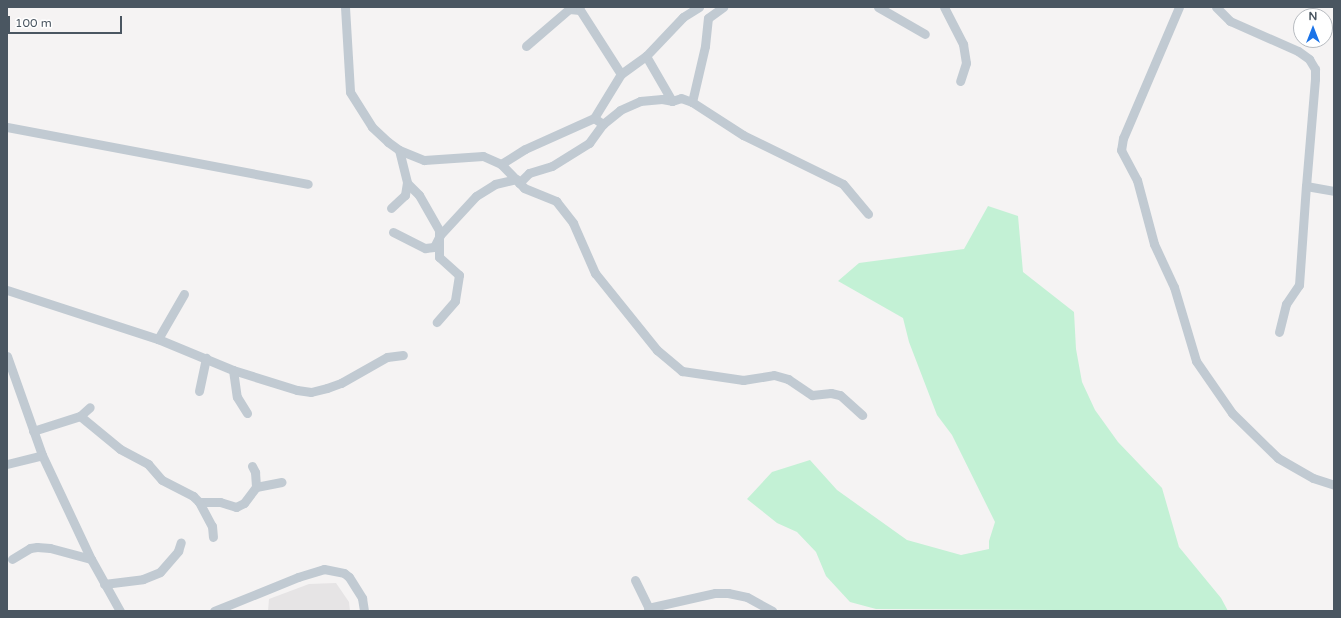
<!DOCTYPE html>
<html>
<head>
<meta charset="utf-8">
<style>
	body { margin:0 }
	#map { position:relative; width:1341px; height:618px; overflow:hidden; background:#f5f3f3; font-family:"Varela Round",sans-serif }
	div>[style] { position:absolute }
	.education>* { inset:0; background:#e6e4e5 }
	.green>* { inset:0; background:#c3f1d5 }
	.minor>* { height:9px; margin:-4.5px; padding:0 4.5px; transform-origin:4.5px; border-radius:4.5px; background:#c1cad2 }
	span { translate:-50% -50%; white-space:nowrap; text-align:center; line-height:1.15; -webkit-text-stroke:3px #fff; paint-order:stroke }
	.frame { position:absolute; inset:0; border:8px solid #4a5661; pointer-events:none }
	.north { position:absolute; left:1293px; top:8px; width:40px; height:40px; box-sizing:border-box; background:#fff; border:1px solid #b7bbc0; border-radius:50%; rotate:0deg; font-size:11px; font-weight:700; line-height:16px; text-align:center; color:#4a5661 }
	.north::after { content:''; display:block; margin:auto; width:14px; height:18px; background:#1a73e8; clip-path:polygon(50% 0,100% 100%,50% 72%,0 100%) }
	.scale { position:absolute; left:8px; top:16px; width:114px; height:18px; box-sizing:border-box; border:2px solid #4a5661; border-top:0; padding-left:5px; font-size:12px; line-height:14px; white-space:nowrap; color:#4a5661; -webkit-text-stroke:3px #fff; paint-order:stroke }
</style>
</head>
<body>
<div id="map">
	<div class="education">
		<i style="clip-path:polygon(336px 583px,349px 602px,350px 611px,268px 611px,269px 599px,309px 584px)"></i>
	</div>
	<div class="green">
		<i style="clip-path:polygon(988px 206px,1018px 216px,1023px 272px,1074px 312px,1076px 349px,1082px 382px,1095px 410px,1118px 442px,1162px 488px,1179px 547px,1221px 598px,1228px 611px,876px 609px,850px 602px,826px 576px,816px 552px,797px 532px,777px 523px,747px 499px,772px 472px,810px 460px,837px 490px,907px 540px,961px 555px,989px 549px,989px 541px,995px 522px,952px 435px,937px 415px,909px 342px,903px 318px,838px 281px,859px 263px,964px 249px)"></i>
	</div>
	<div class="minor">
		<i style="left:345px;top:7px;width:85px;rotate:86.6deg"></i>
		<i style="left:350px;top:92px;width:41px;rotate:57.8deg"></i>
		<i style="left:372px;top:127px;width:22px;rotate:43deg"></i>
		<i style="left:388px;top:142px;width:14px;rotate:36deg"></i>
		<i style="left:399px;top:150px;width:27px;rotate:22deg"></i>
		<i style="left:424px;top:160px;width:59px;rotate:-3.9deg"></i>
		<i style="left:483px;top:156px;width:20px;rotate:24deg"></i>
		<i style="left:501px;top:164px;width:33px;rotate:46deg"></i>
		<i style="left:524px;top:188px;width:35px;rotate:22deg"></i>
		<i style="left:556px;top:201px;width:28px;rotate:52deg"></i>
		<i style="left:573px;top:223px;width:55px;rotate:66.3deg"></i>
		<i style="left:595px;top:273px;width:99px;rotate:51.2deg"></i>
		<i style="left:657px;top:350px;width:33px;rotate:40deg"></i>
		<i style="left:682px;top:371px;width:62px;rotate:8.4deg"></i>
		<i style="left:743px;top:380px;width:31px;rotate:-9deg"></i>
		<i style="left:774px;top:375px;width:15px;rotate:16deg"></i>
		<i style="left:788px;top:379px;width:29px;rotate:34deg"></i>
		<i style="left:812px;top:395px;width:19px;rotate:-6deg"></i>
		<i style="left:831px;top:393px;width:9px;rotate:13deg"></i>
		<i style="left:840px;top:395px;width:30px;rotate:42deg"></i>
		<i style="left:878px;top:7px;width:54px;rotate:29.9deg"></i>
		<i style="left:944px;top:7px;width:42px;rotate:62.8deg"></i>
		<i style="left:963px;top:44px;width:19px;rotate:81deg"></i>
		<i style="left:966px;top:63px;width:19px;rotate:108deg"></i>
		<i style="left:1179px;top:7px;width:142px;rotate:113.1deg"></i>
		<i style="left:1123px;top:138px;width:12px;rotate:99deg"></i>
		<i style="left:1121px;top:150px;width:34px;rotate:62deg"></i>
		<i style="left:1137px;top:180px;width:66px;rotate:75.1deg"></i>
		<i style="left:1154px;top:244px;width:47px;rotate:65.1deg"></i>
		<i style="left:1174px;top:287px;width:77px;rotate:73.4deg"></i>
		<i style="left:1196px;top:361px;width:63px;rotate:55.3deg"></i>
		<i style="left:1232px;top:413px;width:64px;rotate:44.4deg"></i>
		<i style="left:1278px;top:458px;width:40px;rotate:29.7deg"></i>
		<i style="left:1313px;top:478px;width:22px;rotate:18deg"></i>
		<i style="left:1216px;top:7px;width:20px;rotate:45deg"></i>
		<i style="left:1230px;top:21px;width:74px;rotate:23.8deg"></i>
		<i style="left:1298px;top:51px;width:14px;rotate:36deg"></i>
		<i style="left:1309px;top:59px;width:12px;rotate:59deg"></i>
		<i style="left:1315px;top:69px;width:10px;rotate:90deg"></i>
		<i style="left:1315px;top:79px;width:107px;rotate:94.8deg"></i>
		<i style="left:1306px;top:186px;width:28px;rotate:10deg"></i>
		<i style="left:526px;top:46px;width:57px;rotate:-40.7deg"></i>
		<i style="left:569px;top:9px;width:11px;rotate:5deg"></i>
		<i style="left:580px;top:10px;width:76px;rotate:57.4deg"></i>
		<i style="left:646px;top:56px;width:52px;rotate:60deg"></i>
		<i style="left:692px;top:102px;width:57px;rotate:-76.9deg"></i>
		<i style="left:705px;top:46px;width:28px;rotate:-84deg"></i>
		<i style="left:708px;top:18px;width:19px;rotate:-36deg"></i>
		<i style="left:594px;top:118px;width:52px;rotate:-58.5deg"></i>
		<i style="left:621px;top:74px;width:31px;rotate:-36deg"></i>
		<i style="left:646px;top:56px;width:54px;rotate:-46.5deg"></i>
		<i style="left:683px;top:17px;width:19px;rotate:-32deg"></i>
		<i style="left:7px;top:127px;width:306px;rotate:10.7deg"></i>
		<i style="left:399px;top:150px;width:34px;rotate:76deg"></i>
		<i style="left:407px;top:183px;width:17px;rotate:45deg"></i>
		<i style="left:419px;top:195px;width:40px;rotate:60.3deg"></i>
		<i style="left:439px;top:230px;width:27px;rotate:90deg"></i>
		<i style="left:439px;top:257px;width:27px;rotate:42deg"></i>
		<i style="left:459px;top:275px;width:26px;rotate:99deg"></i>
		<i style="left:455px;top:301px;width:28px;rotate:131deg"></i>
		<i style="left:501px;top:164px;width:28px;rotate:-32deg"></i>
		<i style="left:525px;top:149px;width:76px;rotate:-24.2deg"></i>
		<i style="left:594px;top:118px;width:11px;rotate:34deg"></i>
		<i style="left:603px;top:124px;width:22px;rotate:-39deg"></i>
		<i style="left:620px;top:110px;width:22px;rotate:-24deg"></i>
		<i style="left:640px;top:101px;width:22px;rotate:-5deg"></i>
		<i style="left:662px;top:99px;width:10px;rotate:11deg"></i>
		<i style="left:672px;top:101px;width:9px;rotate:-18deg"></i>
		<i style="left:681px;top:98px;width:12px;rotate:20deg"></i>
		<i style="left:692px;top:102px;width:61px;rotate:32.9deg"></i>
		<i style="left:743px;top:135px;width:111px;rotate:26.1deg"></i>
		<i style="left:843px;top:184px;width:39px;rotate:50deg"></i>
		<i style="left:519px;top:183px;width:14px;rotate:-45deg"></i>
		<i style="left:529px;top:173px;width:24px;rotate:-17deg"></i>
		<i style="left:552px;top:166px;width:44px;rotate:-31.9deg"></i>
		<i style="left:589px;top:143px;width:24px;rotate:-54deg"></i>
		<i style="left:391px;top:208px;width:19px;rotate:-43deg"></i>
		<i style="left:405px;top:195px;width:12px;rotate:-81deg"></i>
		<i style="left:393px;top:232px;width:36px;rotate:27deg"></i>
		<i style="left:425px;top:248px;width:9px;rotate:-6deg"></i>
		<i style="left:434px;top:247px;width:13px;rotate:-63deg"></i>
		<i style="left:440px;top:235px;width:53px;rotate:-47.3deg"></i>
		<i style="left:476px;top:196px;width:22px;rotate:-32deg"></i>
		<i style="left:495px;top:184px;width:22px;rotate:-13deg"></i>
		<i style="left:7px;top:290px;width:159px;rotate:18deg"></i>
		<i style="left:158px;top:339px;width:81px;rotate:22.5deg"></i>
		<i style="left:233px;top:370px;width:67px;rotate:17.4deg"></i>
		<i style="left:297px;top:390px;width:14px;rotate:8deg"></i>
		<i style="left:311px;top:392px;width:16px;rotate:-14deg"></i>
		<i style="left:327px;top:388px;width:15px;rotate:-20deg"></i>
		<i style="left:341px;top:383px;width:53px;rotate:-29.5deg"></i>
		<i style="left:387px;top:357px;width:16px;rotate:-7deg"></i>
		<i style="left:1279px;top:332px;width:29px;rotate:-76deg"></i>
		<i style="left:1286px;top:304px;width:23px;rotate:-56deg"></i>
		<i style="left:1299px;top:285px;width:99px;rotate:-86deg"></i>
		<i style="left:158px;top:339px;width:52px;rotate:-60deg"></i>
		<i style="left:7px;top:356px;width:105px;rotate:70.5deg"></i>
		<i style="left:42px;top:455px;width:115px;rotate:64.8deg"></i>
		<i style="left:91px;top:559px;width:60px;rotate:60.9deg"></i>
		<i style="left:233px;top:370px;width:27px;rotate:82deg"></i>
		<i style="left:237px;top:397px;width:19px;rotate:58deg"></i>
		<i style="left:199px;top:391px;width:34px;rotate:-78deg"></i>
		<i style="left:80px;top:416px;width:52px;rotate:39.5deg"></i>
		<i style="left:120px;top:449px;width:32px;rotate:28deg"></i>
		<i style="left:148px;top:464px;width:21px;rotate:49deg"></i>
		<i style="left:162px;top:480px;width:35px;rotate:27deg"></i>
		<i style="left:193px;top:496px;width:8px;rotate:45deg"></i>
		<i style="left:199px;top:502px;width:21px"></i>
		<i style="left:220px;top:502px;width:17px;rotate:17deg"></i>
		<i style="left:236px;top:507px;width:9px;rotate:-27deg"></i>
		<i style="left:244px;top:503px;width:20px;rotate:-53deg"></i>
		<i style="left:256px;top:487px;width:26px;rotate:-11deg"></i>
		<i style="left:33px;top:431px;width:49px;rotate:-17.7deg"></i>
		<i style="left:80px;top:416px;width:13px;rotate:-42deg"></i>
		<i style="left:7px;top:464px;width:36px;rotate:-14deg"></i>
		<i style="left:252px;top:466px;width:7px;rotate:63deg"></i>
		<i style="left:255px;top:472px;width:15px;rotate:86deg"></i>
		<i style="left:199px;top:502px;width:27px;rotate:62deg"></i>
		<i style="left:212px;top:526px;width:11px;rotate:85deg"></i>
		<i style="left:12px;top:559px;width:21px;rotate:-31deg"></i>
		<i style="left:30px;top:548px;width:7px;rotate:-8deg"></i>
		<i style="left:37px;top:547px;width:13px;rotate:4deg"></i>
		<i style="left:50px;top:548px;width:42px;rotate:15deg"></i>
		<i style="left:635px;top:580px;width:34px;rotate:64deg"></i>
		<i style="left:104px;top:584px;width:39px;rotate:-7deg"></i>
		<i style="left:143px;top:579px;width:18px;rotate:-22deg"></i>
		<i style="left:160px;top:572px;width:28px;rotate:-49deg"></i>
		<i style="left:178px;top:551px;width:9px;rotate:-72deg"></i>
		<i style="left:648px;top:608px;width:69px;rotate:-12.6deg"></i>
		<i style="left:715px;top:593px;width:13px"></i>
		<i style="left:728px;top:593px;width:19px;rotate:12deg"></i>
		<i style="left:747px;top:597px;width:29px;rotate:29deg"></i>
		<i style="left:214px;top:611px;width:91px;rotate:-22deg"></i>
		<i style="left:298px;top:577px;width:27px;rotate:-17deg"></i>
		<i style="left:324px;top:569px;width:20px;rotate:11deg"></i>
		<i style="left:344px;top:573px;width:6px;rotate:39deg"></i>
		<i style="left:349px;top:577px;width:25px;rotate:58deg"></i>
		<i style="left:362px;top:598px;width:13px;rotate:81deg"></i>
	</div>
	<div class="frame"></div>
	<div class="north">N</div>
	<div class="scale">100 m</div>
</div>
</body>
</html>
